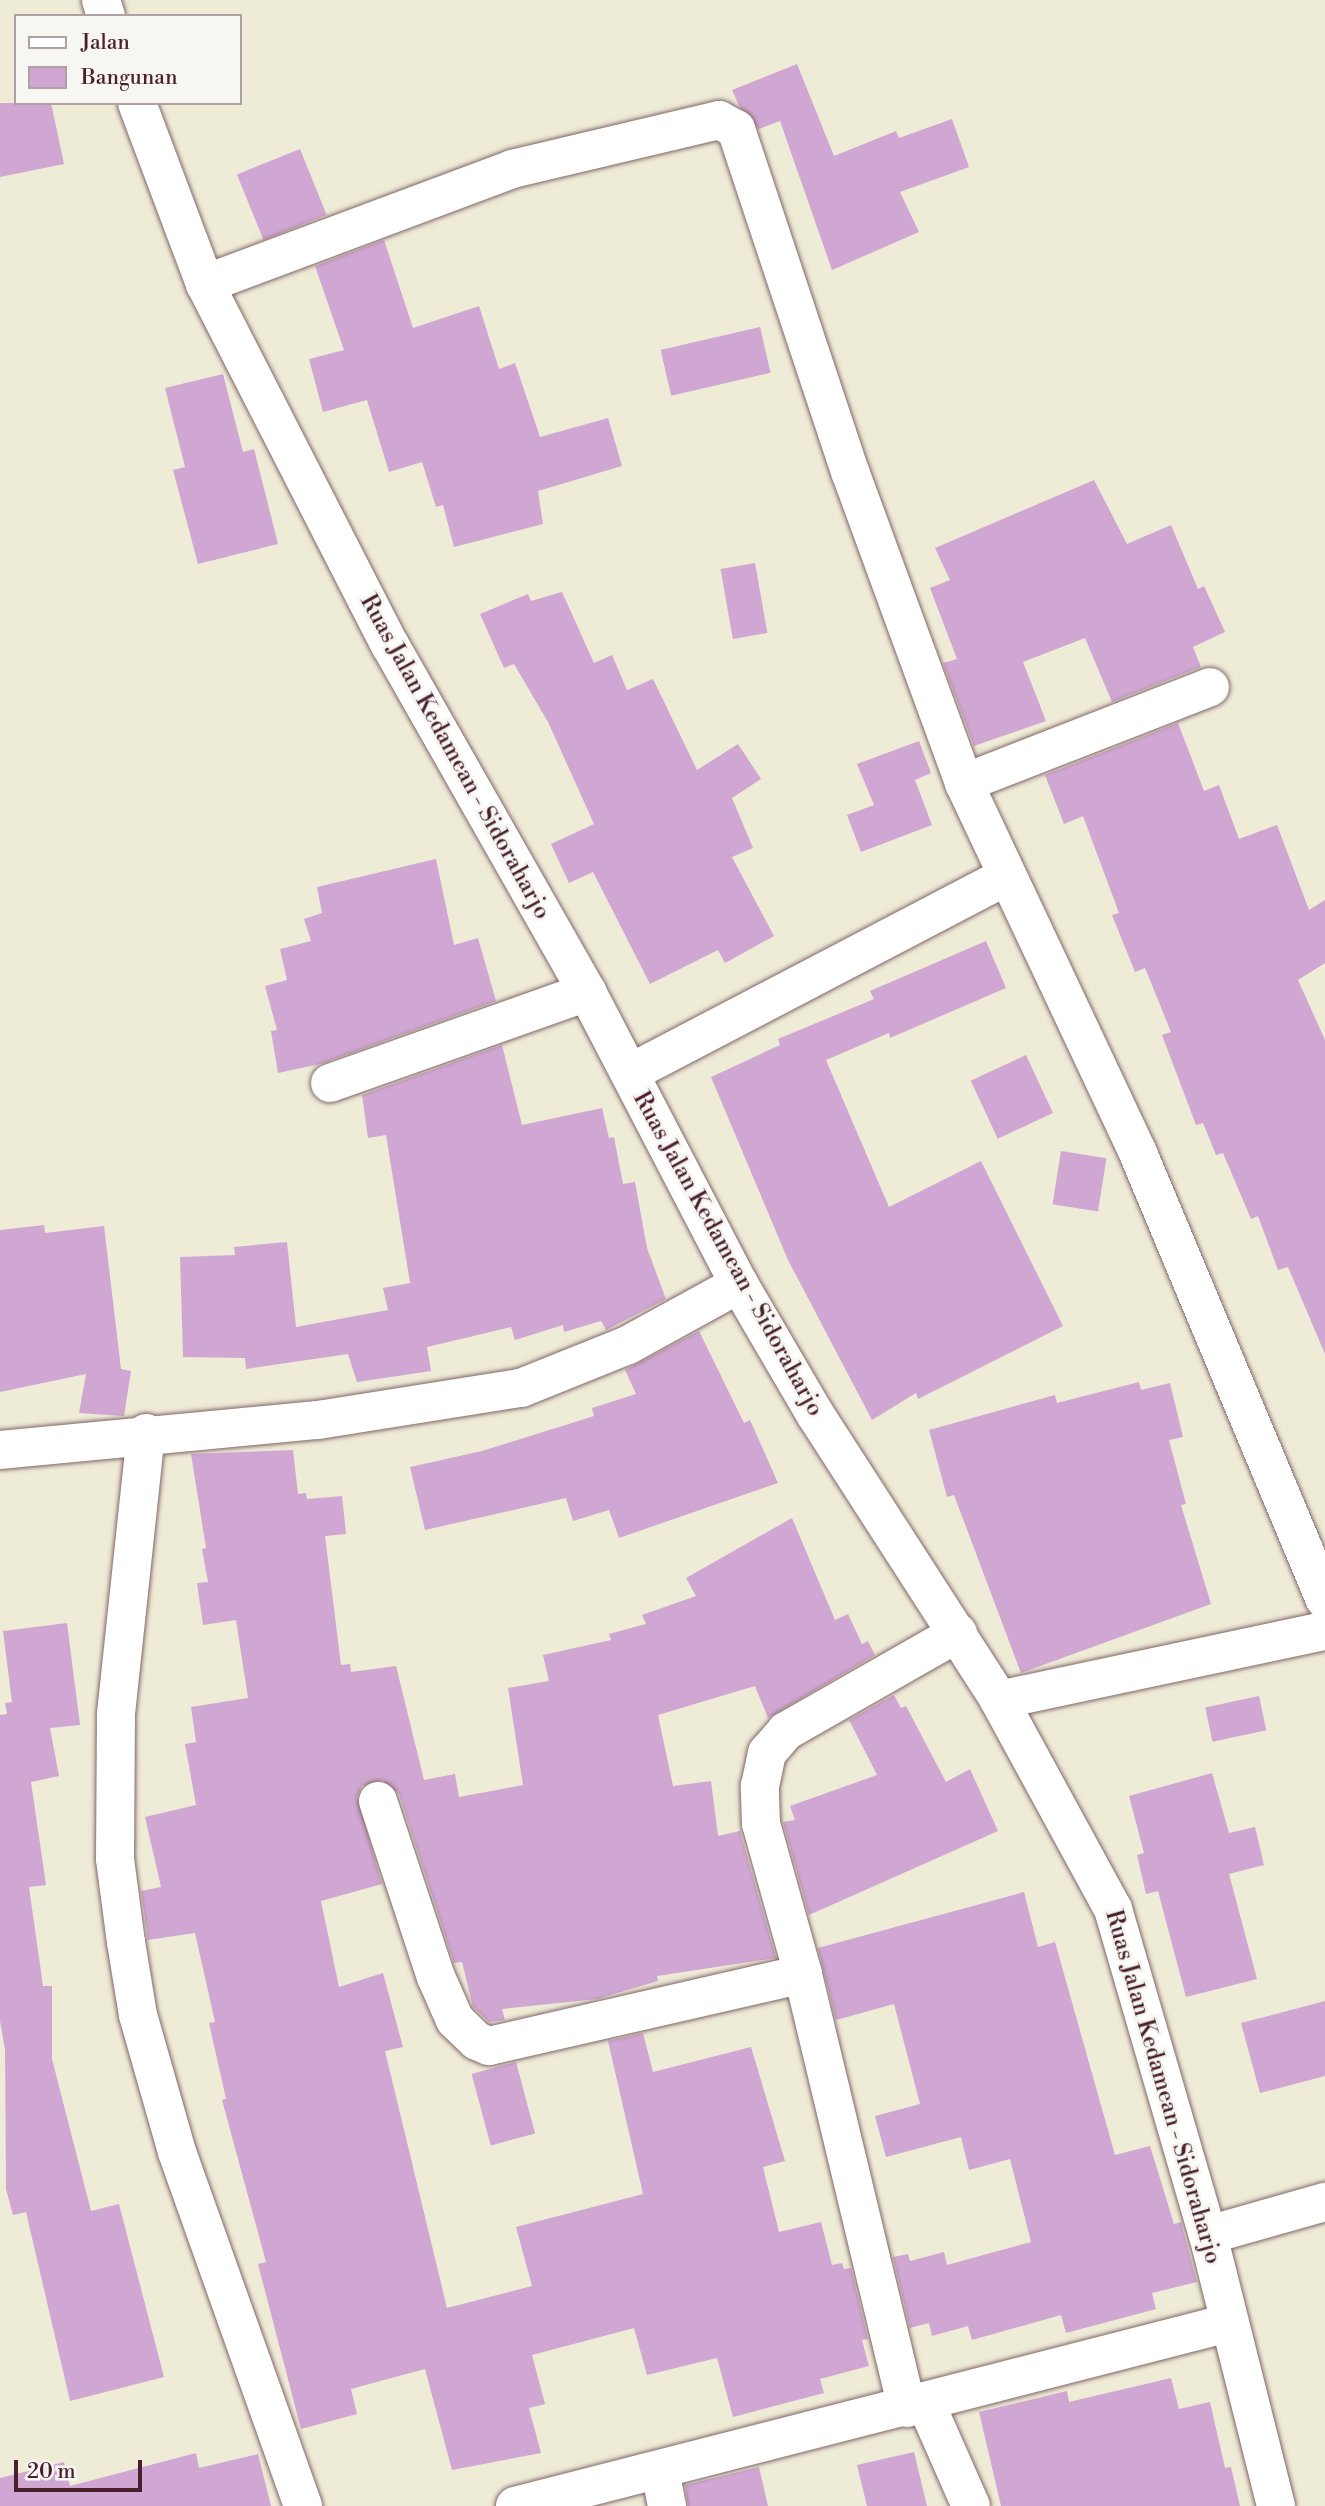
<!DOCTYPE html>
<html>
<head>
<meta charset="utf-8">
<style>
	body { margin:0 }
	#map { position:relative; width:1325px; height:2506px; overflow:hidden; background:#eeebd7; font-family:"Libre Bodoni",serif }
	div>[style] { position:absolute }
	.building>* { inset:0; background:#d0a7d3; transform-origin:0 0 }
	.roads { filter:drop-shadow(0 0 2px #836667) drop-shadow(0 0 2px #836667) }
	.minor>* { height:38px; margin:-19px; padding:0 19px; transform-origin:19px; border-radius:19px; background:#fff }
	.major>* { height:38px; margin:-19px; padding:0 19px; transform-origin:19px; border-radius:19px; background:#fff }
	span { translate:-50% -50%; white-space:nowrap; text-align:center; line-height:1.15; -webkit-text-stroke:6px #f6f6f2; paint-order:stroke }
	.street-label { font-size:23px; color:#4a1f2b }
	.legend { position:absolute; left:14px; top:14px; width:228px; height:91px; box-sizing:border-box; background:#f6f6f2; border:2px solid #b1a0a2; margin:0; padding:9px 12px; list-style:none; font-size:21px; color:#4a1f2b }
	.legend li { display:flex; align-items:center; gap:14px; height:35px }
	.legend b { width:35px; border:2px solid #b1a0a2 }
	.scale { position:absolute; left:14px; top:2460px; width:128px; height:32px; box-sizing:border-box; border:4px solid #4a1f2b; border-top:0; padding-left:9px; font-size:21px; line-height:24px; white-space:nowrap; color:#4a1f2b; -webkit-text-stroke:5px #f6f6f2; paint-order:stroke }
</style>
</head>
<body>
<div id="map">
	<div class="building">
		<i style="clip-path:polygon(797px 64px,834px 156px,896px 131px,899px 138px,952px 119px,969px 167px,900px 192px,919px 232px,832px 270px,780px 121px,759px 129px,739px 106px,732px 90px)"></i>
		<i style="clip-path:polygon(0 103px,51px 103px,64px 164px,0 177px)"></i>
		<i style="left:300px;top:149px;width:71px;height:68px;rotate:68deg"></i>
		<i style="clip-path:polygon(384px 240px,413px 328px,479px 306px,499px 369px,515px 363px,540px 437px,608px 418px,622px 466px,538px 491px,543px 524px,454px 547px,443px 505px,436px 507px,422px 462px,389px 472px,367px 400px,323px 412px,309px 359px,344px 350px,315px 266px)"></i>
		<i style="left:760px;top:327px;width:47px;height:102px;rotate:77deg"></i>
		<i style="clip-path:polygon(223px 374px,243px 452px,254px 449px,278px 544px,198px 564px,173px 470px,185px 467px,165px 388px)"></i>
		<i style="clip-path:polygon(1094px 480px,1127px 544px,1171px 525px,1198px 589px,1204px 586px,1225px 632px,1193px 647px,1201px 667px,1112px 702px,1085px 638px,1023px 662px,1046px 721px,974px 746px,943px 663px,957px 659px,930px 588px,950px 580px,935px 548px)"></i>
		<i style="left:755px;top:563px;width:71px;height:35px;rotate:80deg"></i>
		<i style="clip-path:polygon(562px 592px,594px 663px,612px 655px,627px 690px,653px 679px,697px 770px,738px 744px,761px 779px,732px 798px,753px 848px,732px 857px,774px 936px,725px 963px,718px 950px,650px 984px,593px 872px,569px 883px,551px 844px,594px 824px,548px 722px,514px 664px,504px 668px,480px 614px,528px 594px,531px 601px)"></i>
		<i style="clip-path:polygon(1178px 723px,1204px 791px,1219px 785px,1239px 839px,1277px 825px,1309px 910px,1325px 900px,1325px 963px,1298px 980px,1325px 1040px,1325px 1354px,1288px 1267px,1278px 1270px,1258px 1216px,1251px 1219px,1223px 1153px,1216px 1155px,1203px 1123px,1196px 1125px,1162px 1035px,1171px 1032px,1145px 968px,1135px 972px,1112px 915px,1119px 913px,1083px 816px,1064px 824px,1045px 775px)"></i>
		<i style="clip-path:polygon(919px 741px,931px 773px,915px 780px,932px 825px,861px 852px,847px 815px,874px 805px,857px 764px)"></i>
		<i style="clip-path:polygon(436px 859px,454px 945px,478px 938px,496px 1001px,320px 1064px,278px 1073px,271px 1031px,277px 1030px,265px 986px,287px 980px,280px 949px,311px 941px,304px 919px,322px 913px,317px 887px)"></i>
		<i style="clip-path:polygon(986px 941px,1006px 988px,890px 1038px,889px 1033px,826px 1060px,889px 1207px,981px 1161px,1063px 1326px,918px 1399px,916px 1393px,872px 1420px,788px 1260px,711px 1077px,780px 1045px,778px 1039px,874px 999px,870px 991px)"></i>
		<i style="clip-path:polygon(502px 1045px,522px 1125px,602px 1108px,609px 1138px,614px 1137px,623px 1184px,635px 1182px,647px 1248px,666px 1299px,606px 1330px,601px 1321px,564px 1332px,563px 1325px,515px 1340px,511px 1327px,427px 1347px,431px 1371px,357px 1382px,348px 1354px,246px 1369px,245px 1358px,183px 1357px,180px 1257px,235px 1255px,234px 1247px,287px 1242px,296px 1327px,388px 1310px,383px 1288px,410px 1283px,386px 1135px,368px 1138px,362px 1095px)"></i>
		<i style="left:1026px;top:1055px;width:64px;height:61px;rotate:65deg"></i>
		<i style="left:1061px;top:1151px;width:46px;height:54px;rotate:9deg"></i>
		<i style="clip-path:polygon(44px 1225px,45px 1233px,104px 1226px,121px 1369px,131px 1371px,124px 1416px,79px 1413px,86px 1374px,0 1392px,0 1230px)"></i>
		<i style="clip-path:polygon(699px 1331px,744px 1423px,750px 1420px,778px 1483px,619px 1538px,609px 1510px,573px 1521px,566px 1498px,425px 1530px,410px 1467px,482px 1451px,594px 1416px,592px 1408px,636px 1394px,625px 1370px)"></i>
		<i style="clip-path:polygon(1139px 1382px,1141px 1390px,1170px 1383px,1183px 1437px,1169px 1440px,1186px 1504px,1181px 1505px,1211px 1604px,1021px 1673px,954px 1495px,947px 1497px,929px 1430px,1055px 1395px,1057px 1403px)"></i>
		<i style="clip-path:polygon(293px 1450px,298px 1494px,306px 1493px,307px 1499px,342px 1496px,346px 1534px,325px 1536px,341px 1665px,350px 1664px,351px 1672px,396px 1666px,424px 1780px,455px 1774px,459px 1797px,523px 1785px,508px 1688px,549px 1681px,543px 1655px,611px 1640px,609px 1634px,646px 1624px,642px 1615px,696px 1596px,686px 1578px,792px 1518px,835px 1620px,848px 1614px,862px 1644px,868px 1641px,875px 1655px,768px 1718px,755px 1686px,658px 1715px,673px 1786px,711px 1781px,718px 1836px,740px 1831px,776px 1958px,657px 1976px,658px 1981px,597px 1999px,502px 2009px,505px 2020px,489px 2022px,473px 2007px,462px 1962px,454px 1963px,399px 1794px,382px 1780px,362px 1786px,357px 1797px,382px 1884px,321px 1901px,339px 1987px,383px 1973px,403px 2047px,385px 2051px,447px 2308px,532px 2286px,516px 2227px,643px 2194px,608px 2041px,643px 2033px,653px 2072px,751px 2047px,785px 2161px,763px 2167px,779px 2232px,821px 2222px,832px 2265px,842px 2263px,844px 2269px,851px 2268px,868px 2339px,862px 2340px,869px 2366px,820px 2379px,824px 2393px,733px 2417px,717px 2358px,647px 2375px,634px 2328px,532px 2355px,545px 2404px,529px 2408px,541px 2453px,452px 2470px,425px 2369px,351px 2389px,357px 2414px,301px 2429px,258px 2264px,266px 2262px,222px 2100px,226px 2099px,209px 2023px,215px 2022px,195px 1933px,148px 1940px,141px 1891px,161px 1887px,145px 1817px,196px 1805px,185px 1744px,196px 1742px,191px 1707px,248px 1698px,236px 1620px,203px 1625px,197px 1583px,208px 1582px,202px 1549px,206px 1548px,191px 1454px)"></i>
		<i style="clip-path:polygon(67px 1623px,80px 1725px,50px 1728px,59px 1776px,31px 1782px,46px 1885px,29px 1887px,43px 1986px,52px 1986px,52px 2059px,91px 2211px,119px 2204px,164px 2377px,70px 2401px,26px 2212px,13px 2215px,6px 2189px,5px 2050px,0 2021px,0 1715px,7px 1714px,5px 1703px,12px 1702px,3px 1631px)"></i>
		<i style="clip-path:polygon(894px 1695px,901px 1708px,906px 1706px,946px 1782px,970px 1769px,998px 1831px,809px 1915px,783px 1822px,795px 1820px,790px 1806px,877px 1775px,849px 1720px)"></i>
		<i style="left:1259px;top:1696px;width:35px;height:55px;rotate:78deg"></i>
		<i style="clip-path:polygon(1212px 1773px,1229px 1833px,1255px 1827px,1264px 1865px,1229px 1874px,1257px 1979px,1186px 1997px,1158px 1891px,1146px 1894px,1137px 1855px,1144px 1853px,1129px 1796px)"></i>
		<i style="clip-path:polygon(1024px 1892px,1038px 1947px,1055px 1942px,1115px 2155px,1150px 2146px,1174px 2224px,1181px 2222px,1197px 2282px,1152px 2293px,1156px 2309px,1066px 2333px,1061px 2315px,972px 2340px,968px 2326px,932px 2336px,929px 2323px,910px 2328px,893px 2257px,908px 2254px,910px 2261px,944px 2252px,947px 2265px,1031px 2242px,1010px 2159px,969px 2170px,961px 2137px,886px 2157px,875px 2116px,920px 2104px,894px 2004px,836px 2020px,818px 1948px)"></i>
		<i style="clip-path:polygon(1325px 2001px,1325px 2076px,1260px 2093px,1241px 2023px)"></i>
		<i style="left:516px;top:2062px;width:74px;height:46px;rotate:75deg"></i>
		<i style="clip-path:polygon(1171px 2378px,1179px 2409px,1210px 2402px,1225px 2468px,1231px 2467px,1240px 2506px,1001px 2506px,979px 2412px,1067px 2391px,1069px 2402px)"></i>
		<i style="clip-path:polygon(914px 2452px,927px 2506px,867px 2506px,857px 2465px)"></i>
		<i style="clip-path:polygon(196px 2453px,199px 2468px,258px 2454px,271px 2506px,0 2506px,0 2478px,64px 2462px,70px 2486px)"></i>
		<i style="clip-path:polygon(759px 2467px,768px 2506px,688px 2506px,685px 2485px)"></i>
	</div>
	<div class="roads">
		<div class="minor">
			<i style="left:205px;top:284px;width:328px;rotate:-20.5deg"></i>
			<i style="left:512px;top:169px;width:213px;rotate:-13.3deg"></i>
			<i style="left:719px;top:120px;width:19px;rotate:28deg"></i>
			<i style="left:736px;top:129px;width:364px;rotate:71.6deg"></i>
			<i style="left:851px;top:474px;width:329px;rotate:69.9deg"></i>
			<i style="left:964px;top:783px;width:409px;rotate:64.8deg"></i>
			<i style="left:1138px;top:1153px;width:484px;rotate:67.3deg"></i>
			<i style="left:964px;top:783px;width:264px;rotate:-21.3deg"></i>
			<i style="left:630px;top:1073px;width:425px;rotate:-27.6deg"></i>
			<i style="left:330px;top:1083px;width:273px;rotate:-19.5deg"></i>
			<i style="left:146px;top:1433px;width:284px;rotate:96.1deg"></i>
			<i style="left:116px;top:1715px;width:144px;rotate:90.4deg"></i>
			<i style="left:115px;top:1859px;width:84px;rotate:82.5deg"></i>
			<i style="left:126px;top:1942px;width:74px;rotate:80.7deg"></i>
			<i style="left:138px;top:2015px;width:142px;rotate:74.1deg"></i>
			<i style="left:177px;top:2152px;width:376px;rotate:70.4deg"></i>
			<i style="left:0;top:1450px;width:319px;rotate:-5.4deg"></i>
			<i style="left:318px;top:1420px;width:206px;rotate:-9deg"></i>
			<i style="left:521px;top:1388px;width:115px;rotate:-21.9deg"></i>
			<i style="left:628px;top:1345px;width:127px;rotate:-28.8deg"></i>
			<i style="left:999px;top:1700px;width:333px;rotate:-12deg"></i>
			<i style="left:378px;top:1801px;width:185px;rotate:71.8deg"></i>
			<i style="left:436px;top:1977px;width:47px;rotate:66.2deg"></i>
			<i style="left:455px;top:2020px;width:30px;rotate:44deg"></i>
			<i style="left:477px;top:2041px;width:13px;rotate:23deg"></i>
			<i style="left:489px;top:2046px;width:322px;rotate:-12.9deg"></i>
			<i style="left:1208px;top:2235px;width:122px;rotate:-15.8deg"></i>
			<i style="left:926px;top:2404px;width:111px;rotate:66.2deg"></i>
			<i style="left:907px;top:2408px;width:446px;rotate:-103.5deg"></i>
			<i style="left:803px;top:1974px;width:156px;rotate:-105.6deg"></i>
			<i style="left:761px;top:1824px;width:38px;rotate:-92deg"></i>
			<i style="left:760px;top:1786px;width:34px;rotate:-78deg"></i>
			<i style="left:767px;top:1753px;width:29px;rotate:-49deg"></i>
			<i style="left:786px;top:1731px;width:198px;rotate:-29.7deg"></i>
			<i style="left:660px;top:2470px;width:37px;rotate:79deg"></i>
			<i style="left:515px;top:2506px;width:736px;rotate:-14.39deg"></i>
		</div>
		<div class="major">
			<i style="left:101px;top:0;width:17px;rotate:73deg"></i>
			<i style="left:137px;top:103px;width:193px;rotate:69.4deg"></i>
			<i style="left:205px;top:284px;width:406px;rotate:62.9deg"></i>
			<i style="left:390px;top:645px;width:399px;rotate:60.4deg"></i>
			<i style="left:587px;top:992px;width:329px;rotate:62.5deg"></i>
			<i style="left:739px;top:1284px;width:151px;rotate:59.7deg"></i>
			<i style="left:815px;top:1414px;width:340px;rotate:57.2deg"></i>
			<i style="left:999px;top:1700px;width:238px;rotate:61.4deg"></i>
			<i style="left:1113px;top:1909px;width:340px;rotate:73.8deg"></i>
			<i style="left:1208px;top:2235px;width:279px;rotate:75.9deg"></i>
		</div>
	</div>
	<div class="street-label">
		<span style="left:455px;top:757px;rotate:61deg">Ruas Jalan Kedamean - Sidoraharjo</span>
		<span style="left:728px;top:1254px;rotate:61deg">Ruas Jalan Kedamean - Sidoraharjo</span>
		<span style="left:1163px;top:2087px;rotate:74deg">Ruas Jalan Kedamean - Sidoraharjo</span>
	</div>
	<ul class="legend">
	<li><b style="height:9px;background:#fff"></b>Jalan</li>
	<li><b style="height:19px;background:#d0a7d3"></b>Bangunan</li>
	</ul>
	<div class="scale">20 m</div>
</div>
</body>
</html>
